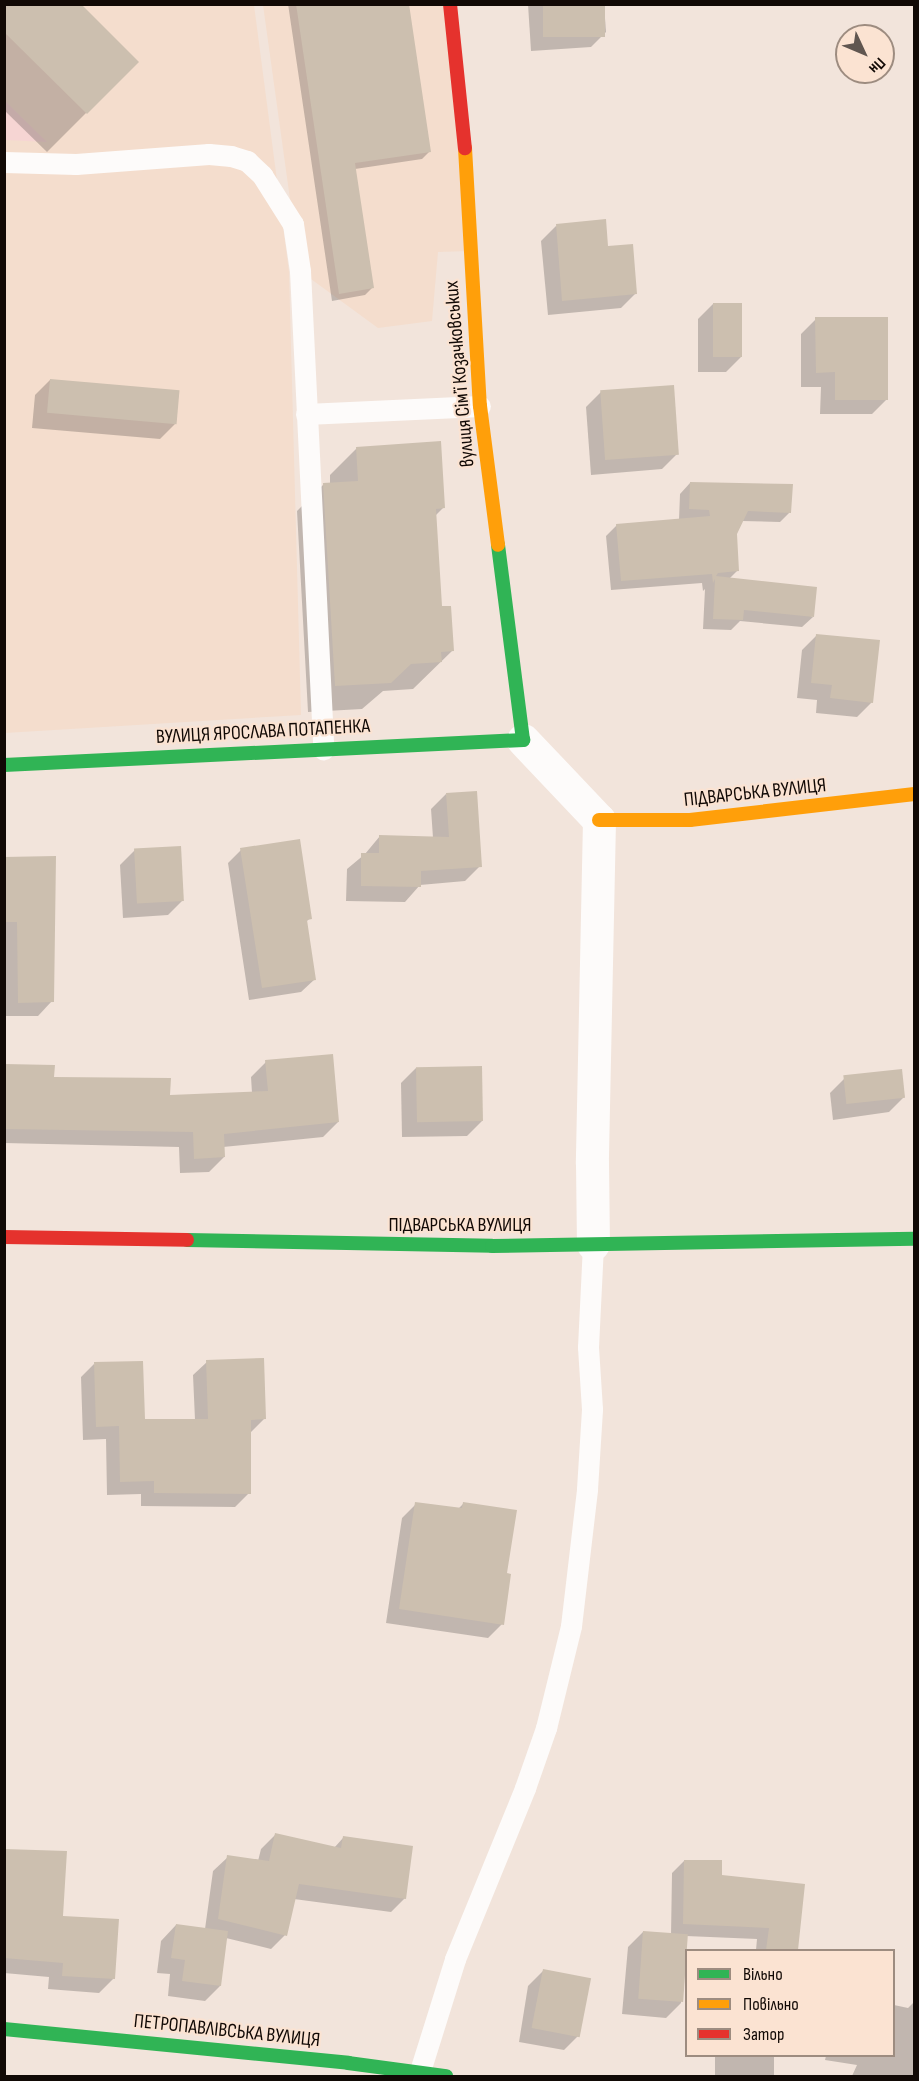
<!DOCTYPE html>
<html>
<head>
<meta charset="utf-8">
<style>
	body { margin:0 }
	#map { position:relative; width:919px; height:2081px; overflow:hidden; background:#f2e4db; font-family:"Sofia Sans Condensed",sans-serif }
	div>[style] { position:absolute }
	.built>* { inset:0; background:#f4ddcd }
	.green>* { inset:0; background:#f6d5d3 }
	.shadow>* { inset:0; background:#0003; transform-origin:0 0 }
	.building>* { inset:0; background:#ccbfaf; transform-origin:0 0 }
	.lane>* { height:21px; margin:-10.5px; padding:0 10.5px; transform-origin:10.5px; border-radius:10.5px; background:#fdfbfa }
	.street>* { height:33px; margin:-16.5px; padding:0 16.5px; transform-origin:16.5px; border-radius:16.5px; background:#fdfbfa }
	.fast>* { height:14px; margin:-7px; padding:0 7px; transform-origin:7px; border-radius:7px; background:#30b455 }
	.slow>* { height:14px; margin:-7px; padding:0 7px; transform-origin:7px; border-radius:7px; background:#ff9f0a }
	.jam>* { height:14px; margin:-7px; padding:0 7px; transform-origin:7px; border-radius:7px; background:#e5322d }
	span { translate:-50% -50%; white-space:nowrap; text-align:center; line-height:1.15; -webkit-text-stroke:4.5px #fbe3d2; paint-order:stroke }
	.street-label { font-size:20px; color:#110905 }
	.frame { position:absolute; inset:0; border:6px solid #110905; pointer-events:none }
	.legend { position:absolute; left:685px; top:1949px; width:210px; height:108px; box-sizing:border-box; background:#fbe3d2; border:2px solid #9d8c80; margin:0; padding:8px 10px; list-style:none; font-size:18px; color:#110905 }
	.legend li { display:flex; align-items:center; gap:12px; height:30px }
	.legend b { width:30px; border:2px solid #9d8c80 }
	.north { position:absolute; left:835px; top:24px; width:60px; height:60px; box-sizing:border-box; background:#fbe3d2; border:2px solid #9d8c80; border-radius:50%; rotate:134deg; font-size:16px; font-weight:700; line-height:24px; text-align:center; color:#110905 }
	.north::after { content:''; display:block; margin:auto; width:21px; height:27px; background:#605650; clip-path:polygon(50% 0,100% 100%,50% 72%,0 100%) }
</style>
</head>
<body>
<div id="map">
	<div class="built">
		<i style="clip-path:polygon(5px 5px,254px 5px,289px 272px,301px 715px,5px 733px)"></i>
		<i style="clip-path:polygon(263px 5px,450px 5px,470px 251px,438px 252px,432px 321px,378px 328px,300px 271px)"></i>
	</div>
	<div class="green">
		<i style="clip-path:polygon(4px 101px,5px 101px,47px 142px,5px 140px)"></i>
	</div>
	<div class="shadow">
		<i style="clip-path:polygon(4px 4px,137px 62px,47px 152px,4px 110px)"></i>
		<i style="clip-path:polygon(288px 4px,407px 4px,429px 152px,422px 159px,355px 169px,372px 288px,365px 295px,332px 301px)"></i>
		<i style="clip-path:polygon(528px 4px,604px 4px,606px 32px,591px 47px,531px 51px)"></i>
		<i style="clip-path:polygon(556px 226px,607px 248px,636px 293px,621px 308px,548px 315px,541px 241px)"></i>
		<i style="clip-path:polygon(713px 304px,741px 357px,726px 372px,698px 372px,698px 319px)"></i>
		<i style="clip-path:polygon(816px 319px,887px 399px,872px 414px,820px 414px,821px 387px,801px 387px,801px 334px)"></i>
		<i style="clip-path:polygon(50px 380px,175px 424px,160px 439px,32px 428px,35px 395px)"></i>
		<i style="clip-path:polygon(601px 392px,677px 454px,662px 469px,591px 475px,586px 407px)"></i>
		<i style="clip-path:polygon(357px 448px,443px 508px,435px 516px,441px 608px,452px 651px,413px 689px,383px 691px,362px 709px,308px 712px,297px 511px,324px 484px,330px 484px,330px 475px)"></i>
		<i style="clip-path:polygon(690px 483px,790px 512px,780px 522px,742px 521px,735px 534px,737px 571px,729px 579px,813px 617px,802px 627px,740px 621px,731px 630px,703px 629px,705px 589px,703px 591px,702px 583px,611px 590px,606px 536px,617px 525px,679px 520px,680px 494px)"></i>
		<i style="clip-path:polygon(817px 635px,872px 702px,857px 717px,816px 713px,817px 700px,797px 698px,802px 650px)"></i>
		<i style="clip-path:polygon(446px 794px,480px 866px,465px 881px,420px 885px,405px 902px,346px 901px,347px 869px,365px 854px,380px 836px,433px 838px,431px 809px)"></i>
		<i style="clip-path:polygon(135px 850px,183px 900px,168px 915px,123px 918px,120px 865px)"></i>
		<i style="clip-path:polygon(241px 850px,310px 918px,306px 922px,315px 979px,301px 992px,249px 1000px,228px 863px)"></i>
		<i style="clip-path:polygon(4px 858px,52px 1001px,38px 1016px,4px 1016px)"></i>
		<i style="clip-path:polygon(266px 1062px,338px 1122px,323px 1137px,223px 1147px,224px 1157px,209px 1172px,180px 1173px,179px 1147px,4px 1143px,4px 1065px,53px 1078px,169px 1097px,252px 1093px,251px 1077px)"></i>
		<i style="clip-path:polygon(416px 1068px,482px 1121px,467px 1136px,402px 1137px,401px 1083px)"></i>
		<i style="clip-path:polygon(845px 1078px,904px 1097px,889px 1112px,833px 1120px,830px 1093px)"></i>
		<i style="clip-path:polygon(207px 1362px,264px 1419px,250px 1433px,249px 1493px,235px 1507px,141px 1506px,141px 1494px,107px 1495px,106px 1439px,83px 1440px,81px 1377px,94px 1364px,143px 1421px,195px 1420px,193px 1375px)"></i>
		<i style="clip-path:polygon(416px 1504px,458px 1509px,463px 1504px,505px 1574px,502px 1624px,488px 1638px,386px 1623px,402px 1518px)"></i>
		<i style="clip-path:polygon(276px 1834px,334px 1848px,343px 1838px,405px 1898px,391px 1912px,294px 1899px,285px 1935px,271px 1949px,226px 1938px,220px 1986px,205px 2001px,168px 1996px,170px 1974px,157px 1973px,161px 1941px,176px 1925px,205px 1929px,213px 1871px,228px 1857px,258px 1861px,261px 1849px)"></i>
		<i style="clip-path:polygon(4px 1850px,114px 1978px,99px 1993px,48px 1989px,49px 1977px,4px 1973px)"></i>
		<i style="clip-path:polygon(684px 1861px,721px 1877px,803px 1886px,796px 1950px,756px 1950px,757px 1939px,686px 1936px,681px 2003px,666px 2018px,622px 2014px,628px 1947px,643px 1932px,671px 1935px,672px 1873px)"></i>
		<i style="clip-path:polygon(543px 1971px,579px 2035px,564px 2050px,519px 2042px,528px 1986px)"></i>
		<i style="clip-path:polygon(914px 2002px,914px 2076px,852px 2076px,857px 2065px,825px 2060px,826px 2056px,894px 2056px,894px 2005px,908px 2008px)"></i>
		<i style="left:715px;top:2056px;width:59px;height:20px"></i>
	</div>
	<div class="building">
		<i style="clip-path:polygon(4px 4px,81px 4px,139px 62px,87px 114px,4px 32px)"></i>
		<i style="clip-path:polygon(296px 4px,409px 4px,431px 152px,355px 163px,374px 288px,339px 294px)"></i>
		<i style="left:543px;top:4px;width:62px;height:33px"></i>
		<i style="clip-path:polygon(606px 219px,608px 246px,633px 244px,637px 294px,562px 301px,556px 224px)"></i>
		<i style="left:713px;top:303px;width:29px;height:54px"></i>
		<i style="clip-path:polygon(815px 317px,888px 317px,888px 400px,835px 400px,835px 372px,816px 373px)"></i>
		<i style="left:50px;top:379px;width:130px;height:34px;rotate:5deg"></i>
		<i style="left:674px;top:385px;width:70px;height:74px;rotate:86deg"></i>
		<i style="clip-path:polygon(441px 441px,445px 508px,436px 509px,442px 606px,451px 606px,454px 651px,441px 652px,442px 662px,411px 664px,391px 683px,335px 686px,323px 483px,358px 481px,356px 447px)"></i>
		<i style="clip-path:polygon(690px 482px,793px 484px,791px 513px,748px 511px,737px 534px,739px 571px,718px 573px,716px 576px,817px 587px,814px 617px,744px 610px,743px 620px,713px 619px,715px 579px,713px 583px,712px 574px,621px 581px,616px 524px,710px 516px,709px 510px,689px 509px)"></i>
		<i style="clip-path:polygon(816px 634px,880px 640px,873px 703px,830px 698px,832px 685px,811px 683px)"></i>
		<i style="clip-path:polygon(477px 791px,482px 867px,421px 871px,421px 887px,361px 886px,361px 853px,379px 853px,379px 835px,449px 837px,446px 793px)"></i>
		<i style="clip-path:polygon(300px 839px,312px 919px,307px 920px,316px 980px,262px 988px,240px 848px)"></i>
		<i style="left:181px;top:846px;width:55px;height:47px;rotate:87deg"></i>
		<i style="clip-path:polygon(56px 856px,54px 1002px,18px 1003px,17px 922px,4px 922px,4px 857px)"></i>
		<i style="clip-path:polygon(333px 1054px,339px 1122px,224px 1134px,225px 1157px,194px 1159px,193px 1132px,4px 1129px,4px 1064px,55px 1065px,54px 1077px,171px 1078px,170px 1095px,268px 1091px,265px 1060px)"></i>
		<i style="left:482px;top:1066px;width:55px;height:66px;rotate:89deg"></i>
		<i style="left:902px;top:1069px;width:29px;height:59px;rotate:84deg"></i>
		<i style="clip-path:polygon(264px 1358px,266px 1419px,251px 1420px,251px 1494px,154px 1493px,154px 1481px,120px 1482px,119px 1426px,96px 1427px,94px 1362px,143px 1361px,145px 1419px,208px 1419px,206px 1360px)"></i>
		<i style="clip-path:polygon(415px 1502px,462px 1508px,463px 1502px,517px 1510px,507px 1573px,511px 1574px,504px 1625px,399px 1609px)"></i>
		<i style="clip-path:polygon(275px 1833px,341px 1848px,343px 1836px,413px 1846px,406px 1899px,299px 1884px,287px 1936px,218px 1919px,227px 1855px,269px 1861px)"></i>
		<i style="clip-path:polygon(4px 1849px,67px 1851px,63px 1916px,119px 1919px,115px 1979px,62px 1976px,63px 1963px,4px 1958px)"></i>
		<i style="clip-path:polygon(684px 1860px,722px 1860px,722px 1875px,805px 1884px,798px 1950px,766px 1950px,769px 1928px,683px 1924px)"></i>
		<i style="clip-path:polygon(176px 1924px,228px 1931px,221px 1986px,182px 1981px,185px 1960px,171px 1958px)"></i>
		<i style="left:643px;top:1931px;width:45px;height:68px;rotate:4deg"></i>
		<i style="left:543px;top:1969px;width:49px;height:60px;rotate:11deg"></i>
	</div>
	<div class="lane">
		<i style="left:4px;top:162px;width:72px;rotate:1.6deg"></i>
		<i style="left:76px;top:164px;width:133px;rotate:-4.3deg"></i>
		<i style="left:209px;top:154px;width:22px;rotate:5deg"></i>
		<i style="left:231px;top:156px;width:17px;rotate:17deg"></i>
		<i style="left:247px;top:161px;width:21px;rotate:43deg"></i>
		<i style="left:262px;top:175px;width:58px;rotate:57.7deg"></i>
		<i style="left:293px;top:224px;width:48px;rotate:81.5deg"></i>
		<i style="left:300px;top:271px;width:479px;rotate:87.2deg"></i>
		<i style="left:306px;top:414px;width:174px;rotate:-2.6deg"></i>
		<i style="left:420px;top:2071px;width:117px;rotate:-72.6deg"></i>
		<i style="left:455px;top:1959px;width:185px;rotate:-67.7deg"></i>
		<i style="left:525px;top:1788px;width:64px;rotate:-70.7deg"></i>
		<i style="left:546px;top:1728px;width:105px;rotate:-76.2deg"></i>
		<i style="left:571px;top:1626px;width:138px;rotate:-83.3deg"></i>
		<i style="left:587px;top:1489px;width:80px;rotate:-86.4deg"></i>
		<i style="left:592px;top:1409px;width:62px;rotate:-93.7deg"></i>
		<i style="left:588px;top:1347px;width:103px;rotate:-87.2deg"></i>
	</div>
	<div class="street">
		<i style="left:523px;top:740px;width:110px;rotate:46.5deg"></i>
		<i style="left:599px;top:820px;width:343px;rotate:91.2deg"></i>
		<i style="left:592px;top:1163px;width:81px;rotate:89.3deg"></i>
	</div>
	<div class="fast">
		<i style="left:4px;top:765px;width:520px;rotate:-2.76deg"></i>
		<i style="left:523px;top:740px;width:197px;rotate:-97.3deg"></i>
		<i style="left:187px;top:1240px;width:305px;rotate:1.1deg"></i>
		<i style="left:492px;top:1246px;width:422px;rotate:-1deg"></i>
		<i style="left:4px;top:2029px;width:346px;rotate:5.6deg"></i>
		<i style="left:348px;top:2063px;width:99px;rotate:7.6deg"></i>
	</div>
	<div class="slow">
		<i style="left:465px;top:148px;width:258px;rotate:86.7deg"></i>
		<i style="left:480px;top:406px;width:140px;rotate:82.6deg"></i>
		<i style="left:599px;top:820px;width:91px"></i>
		<i style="left:690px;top:820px;width:226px;rotate:-6.6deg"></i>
	</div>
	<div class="jam">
		<i style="left:450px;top:4px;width:145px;rotate:84.1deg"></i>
		<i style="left:4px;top:1237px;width:183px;rotate:0.9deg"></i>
	</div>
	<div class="street-label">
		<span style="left:460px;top:374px;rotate:-95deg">вулиця Сімʼї Козачковських</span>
		<span style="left:263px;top:732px;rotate:-3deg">ВУЛИЦЯ ЯРОСЛАВА ПОТАПЕНКА</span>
		<span style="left:755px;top:793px;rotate:-6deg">ПІДВАРСЬКА ВУЛИЦЯ</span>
		<span style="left:460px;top:1225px">ПІДВАРСЬКА ВУЛИЦЯ</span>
		<span style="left:227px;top:2031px;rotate:6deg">ПЕТРОПАВЛІВСЬКА ВУЛИЦЯ</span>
	</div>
	<div class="frame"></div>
	<ul class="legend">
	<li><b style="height:8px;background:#30b455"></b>Вільно</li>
	<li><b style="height:8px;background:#ff9f0a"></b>Повільно</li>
	<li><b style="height:8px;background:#e5322d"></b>Затор</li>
	</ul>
	<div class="north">Пн</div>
</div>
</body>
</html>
